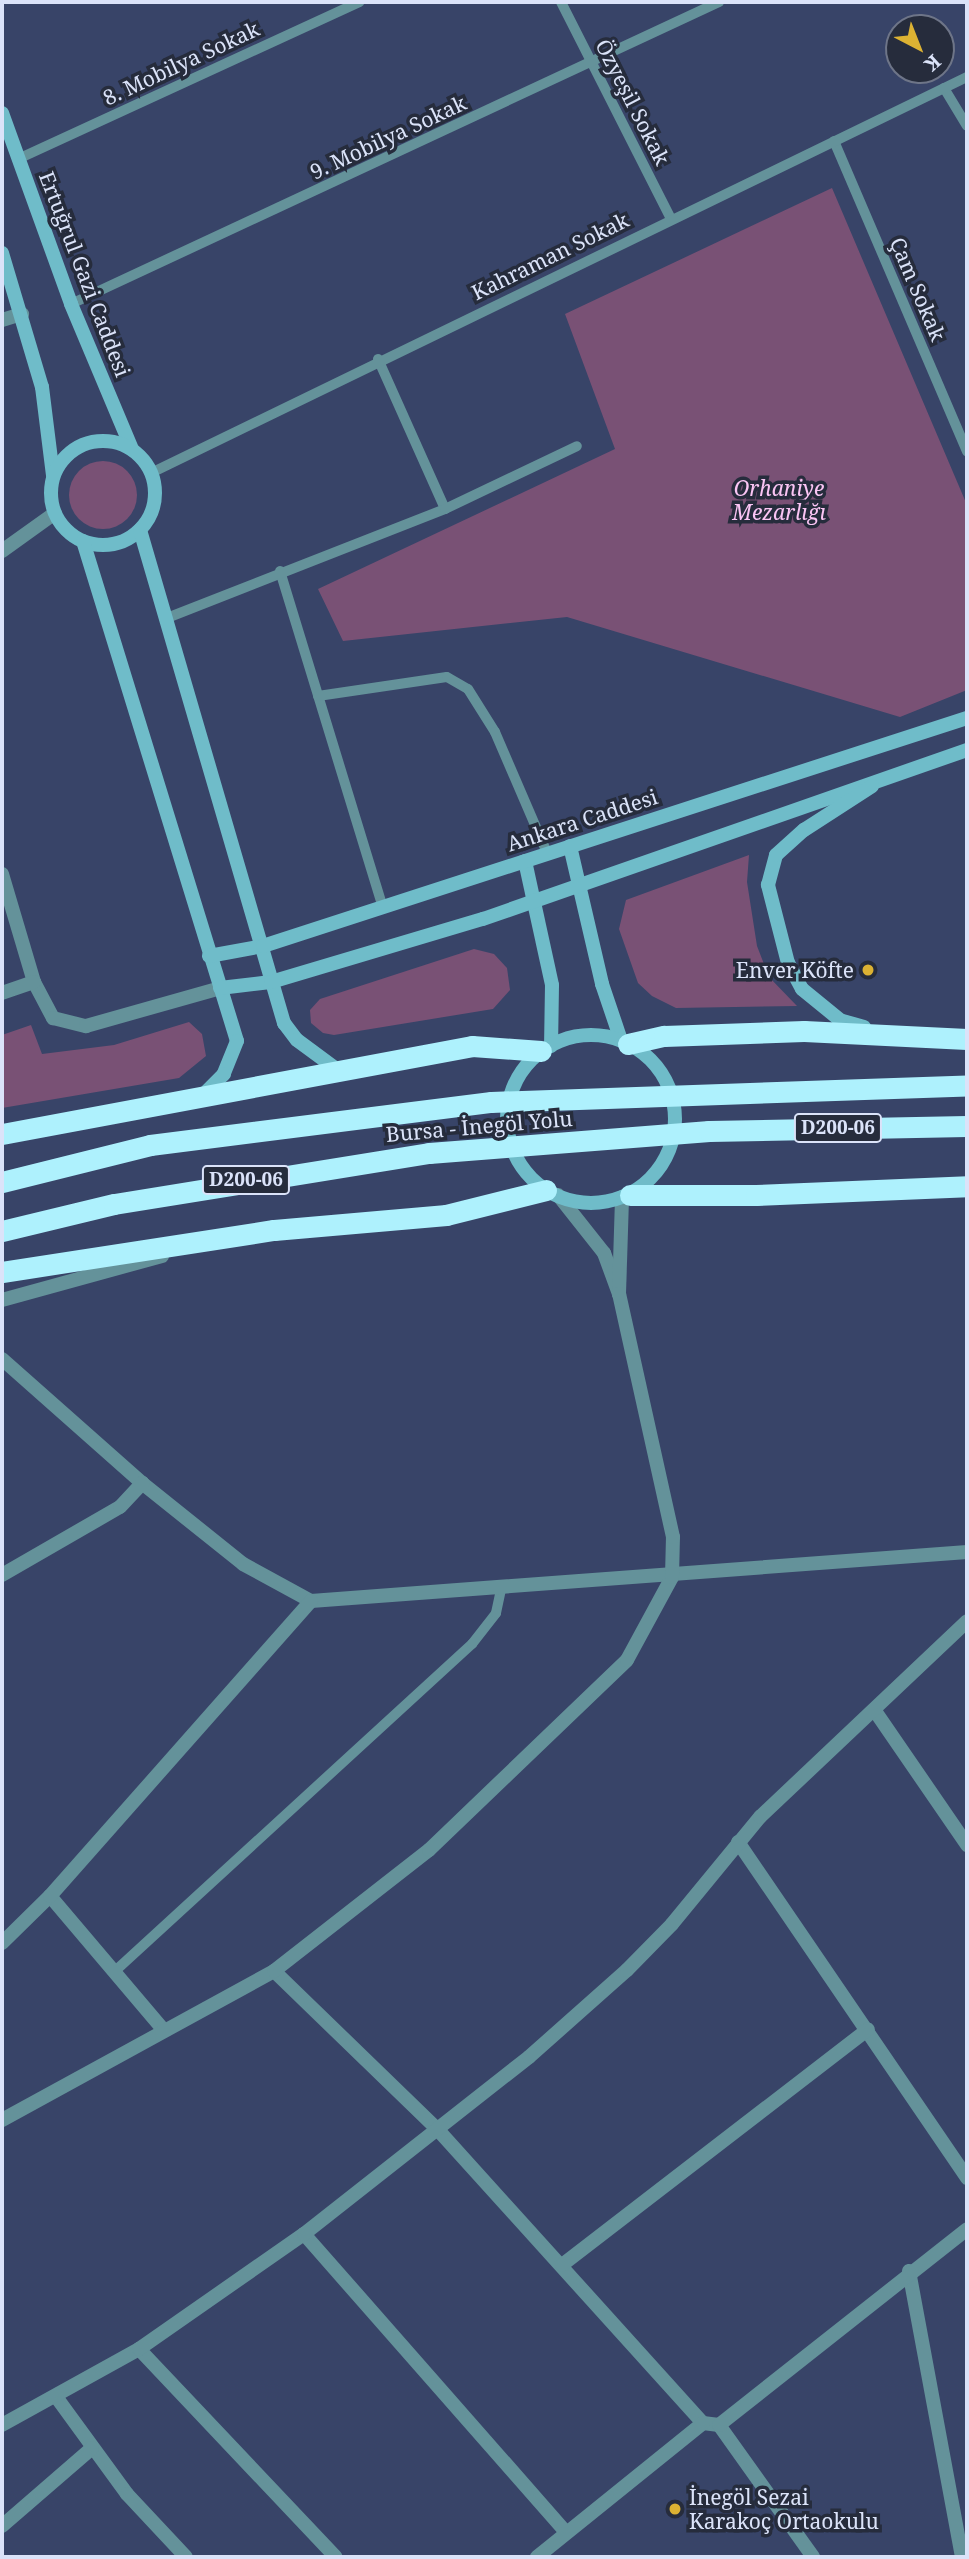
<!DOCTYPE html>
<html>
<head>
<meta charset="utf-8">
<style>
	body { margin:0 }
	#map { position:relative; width:969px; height:2559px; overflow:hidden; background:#384468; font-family:"Noto Serif",serif }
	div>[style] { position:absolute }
	.green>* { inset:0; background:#795175 }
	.round { border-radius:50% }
	.lane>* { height:10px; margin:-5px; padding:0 5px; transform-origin:5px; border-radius:5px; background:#64929a }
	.street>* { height:14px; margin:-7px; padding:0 7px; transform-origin:7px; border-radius:7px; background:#64929a }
	.secondary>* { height:14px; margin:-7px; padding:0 7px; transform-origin:7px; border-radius:7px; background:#6fbcc9 }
	.secondary>.ring { margin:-7px; padding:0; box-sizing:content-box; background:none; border:14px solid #6fbcc9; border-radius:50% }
	.highway>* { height:21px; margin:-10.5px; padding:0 10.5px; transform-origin:10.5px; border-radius:10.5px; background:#aef1fd }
	.dots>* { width:19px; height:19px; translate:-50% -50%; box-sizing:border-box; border:4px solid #262c3c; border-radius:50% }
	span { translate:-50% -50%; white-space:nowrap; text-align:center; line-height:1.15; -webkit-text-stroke:7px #262c3c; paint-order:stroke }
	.shield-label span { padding:2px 5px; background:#262c3c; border:2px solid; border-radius:5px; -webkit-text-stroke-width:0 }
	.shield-label { font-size:19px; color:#dbe3f9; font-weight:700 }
	.street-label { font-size:21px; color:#dbe3f9 }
	.park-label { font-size:21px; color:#fbc5f5; font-style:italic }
	.poi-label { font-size:21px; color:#dbe3f9 }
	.right { translate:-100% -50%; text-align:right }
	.left { translate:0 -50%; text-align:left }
	.frame { position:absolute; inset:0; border:4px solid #dbe3f9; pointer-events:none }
	.north { position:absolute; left:885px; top:14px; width:70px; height:70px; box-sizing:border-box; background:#262c3c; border:2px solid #6e7588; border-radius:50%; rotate:138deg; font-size:19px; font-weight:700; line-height:28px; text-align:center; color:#dbe3f9 }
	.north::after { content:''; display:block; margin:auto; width:24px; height:32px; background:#dcb233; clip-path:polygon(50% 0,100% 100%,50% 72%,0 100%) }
</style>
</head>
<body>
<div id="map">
	<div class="green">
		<i style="clip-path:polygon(832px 188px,967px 505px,967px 690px,900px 717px,567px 617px,343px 641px,318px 589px,615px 449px,565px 314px)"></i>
		<i class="round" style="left:69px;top:461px;width:68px;height:68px"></i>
		<i style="clip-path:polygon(749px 855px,747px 882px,757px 946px,769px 977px,797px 1006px,676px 1008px,652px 996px,638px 983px,619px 929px,626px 900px)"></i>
		<i style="clip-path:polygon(474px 949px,494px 954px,507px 968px,510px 990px,493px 1009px,334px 1035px,323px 1033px,311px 1023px,310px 1010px,320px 999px)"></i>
		<i style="clip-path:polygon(189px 1022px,202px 1034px,206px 1056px,179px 1078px,2px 1108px,2px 1035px,31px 1025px,42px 1054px,114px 1045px)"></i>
	</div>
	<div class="lane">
		<i style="left:561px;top:2px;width:243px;rotate:63.1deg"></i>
		<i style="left:944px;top:88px;width:44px;rotate:58.8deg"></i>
		<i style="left:834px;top:141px;width:338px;rotate:66.8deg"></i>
		<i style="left:18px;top:159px;width:376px;rotate:-24.7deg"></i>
		<i style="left:71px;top:304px;width:715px;rotate:-24.99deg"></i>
		<i style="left:378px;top:359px;width:164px;rotate:65.9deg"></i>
		<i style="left:151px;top:473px;width:907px;rotate:-25.89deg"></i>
		<i style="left:280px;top:571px;width:351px;rotate:73deg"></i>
		<i style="left:167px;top:618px;width:299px;rotate:-21.4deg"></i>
		<i style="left:445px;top:509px;width:146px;rotate:-25.5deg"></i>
		<i style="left:318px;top:696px;width:130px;rotate:-8.4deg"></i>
		<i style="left:447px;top:677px;width:24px;rotate:30deg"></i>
		<i style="left:468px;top:689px;width:51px;rotate:57.9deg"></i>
		<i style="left:495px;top:732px;width:132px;rotate:66.7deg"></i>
		<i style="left:114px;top:1972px;width:486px;rotate:-42.5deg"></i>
		<i style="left:472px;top:1644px;width:39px;rotate:-52deg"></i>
		<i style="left:496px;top:1613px;width:24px;rotate:-78deg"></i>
	</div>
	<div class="street">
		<i style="left:2px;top:320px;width:21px;rotate:-17deg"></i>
		<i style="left:2px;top:551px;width:65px;rotate:-35.6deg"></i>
		<i style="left:2px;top:874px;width:113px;rotate:73.5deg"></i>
		<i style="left:34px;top:982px;width:41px;rotate:62.2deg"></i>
		<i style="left:53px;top:1018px;width:34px;rotate:14deg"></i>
		<i style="left:86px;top:1026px;width:139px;rotate:-15.8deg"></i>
		<i style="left:2px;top:993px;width:34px;rotate:-19deg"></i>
		<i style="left:558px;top:1195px;width:74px;rotate:51.6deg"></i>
		<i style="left:604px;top:1253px;width:44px;rotate:69.9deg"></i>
		<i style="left:619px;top:1294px;width:97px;rotate:-88.2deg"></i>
		<i style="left:2px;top:1300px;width:166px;rotate:-15.4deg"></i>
		<i style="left:2px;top:1359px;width:187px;rotate:41.5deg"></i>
		<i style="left:142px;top:1483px;width:129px;rotate:38.7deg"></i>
		<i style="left:243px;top:1564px;width:77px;rotate:28.6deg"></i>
		<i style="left:311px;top:1601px;width:658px;rotate:-4.27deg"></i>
		<i style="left:2px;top:1575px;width:136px;rotate:-30deg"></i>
		<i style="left:120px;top:1507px;width:33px;rotate:-47deg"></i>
		<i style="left:875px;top:1711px;width:163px;rotate:55.5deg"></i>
		<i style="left:738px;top:1842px;width:407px;rotate:55.7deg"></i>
		<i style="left:50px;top:1896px;width:173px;rotate:49.7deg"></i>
		<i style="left:2px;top:1943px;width:67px;rotate:-44.4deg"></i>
		<i style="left:50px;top:1896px;width:394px;rotate:-48.5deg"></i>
		<i style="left:274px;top:1971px;width:230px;rotate:44.1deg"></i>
		<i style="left:439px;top:2131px;width:394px;rotate:47.9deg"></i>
		<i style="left:703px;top:2423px;width:16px;rotate:7deg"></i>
		<i style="left:719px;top:2425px;width:162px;rotate:54.5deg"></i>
		<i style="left:2px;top:2120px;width:310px;rotate:-28.7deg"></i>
		<i style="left:274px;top:1971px;width:197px;rotate:-38deg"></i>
		<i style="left:429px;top:1850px;width:274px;rotate:-43.8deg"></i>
		<i style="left:627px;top:1660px;width:94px;rotate:-61.5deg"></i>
		<i style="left:672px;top:1577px;width:40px;rotate:-88.6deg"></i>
		<i style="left:673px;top:1537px;width:249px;rotate:-102.5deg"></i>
		<i style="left:304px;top:2234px;width:397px;rotate:48.7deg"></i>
		<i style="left:562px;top:2265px;width:386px;rotate:-37.6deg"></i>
		<i style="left:909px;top:2271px;width:291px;rotate:79.5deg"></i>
		<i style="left:139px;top:2349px;width:286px;rotate:46.6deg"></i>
		<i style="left:57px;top:2398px;width:119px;rotate:53.9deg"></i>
		<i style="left:127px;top:2494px;width:86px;rotate:46.9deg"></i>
		<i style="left:2px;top:2425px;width:157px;rotate:-29deg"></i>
		<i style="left:139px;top:2349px;width:201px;rotate:-34.9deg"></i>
		<i style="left:304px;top:2234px;width:286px;rotate:-38.2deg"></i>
		<i style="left:529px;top:2057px;width:131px;rotate:-41.6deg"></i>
		<i style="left:627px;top:1970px;width:64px;rotate:-45.6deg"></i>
		<i style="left:672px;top:1924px;width:139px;rotate:-50.6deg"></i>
		<i style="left:760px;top:1817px;width:285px;rotate:-43.4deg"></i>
		<i style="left:719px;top:2425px;width:316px;rotate:-38.3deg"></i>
		<i style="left:2px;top:2526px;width:119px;rotate:-40.9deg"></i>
		<i style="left:537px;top:2557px;width:213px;rotate:-38.9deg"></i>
	</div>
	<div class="secondary">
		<i style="left:2px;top:113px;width:203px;rotate:70.1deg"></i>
		<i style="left:71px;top:304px;width:157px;rotate:67.2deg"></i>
		<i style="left:2px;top:253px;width:140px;rotate:73.4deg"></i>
		<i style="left:42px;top:387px;width:89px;rotate:82.9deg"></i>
		<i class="ring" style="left:51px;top:441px;width:90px;height:90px"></i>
		<i style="left:140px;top:530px;width:514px;rotate:73.72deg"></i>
		<i style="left:284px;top:1023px;width:21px;rotate:53deg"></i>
		<i style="left:297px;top:1040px;width:52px;rotate:36.4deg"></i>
		<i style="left:83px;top:541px;width:523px;rotate:72.88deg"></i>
		<i style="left:237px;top:1041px;width:35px;rotate:112deg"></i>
		<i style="left:224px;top:1074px;width:31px;rotate:135deg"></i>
		<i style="left:570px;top:846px;width:142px;rotate:76.9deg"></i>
		<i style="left:602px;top:984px;width:59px;rotate:71.3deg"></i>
		<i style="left:525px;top:861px;width:127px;rotate:77.7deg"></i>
		<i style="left:552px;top:985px;width:61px;rotate:90.9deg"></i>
		<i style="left:209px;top:956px;width:55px;rotate:-10.5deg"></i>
		<i style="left:263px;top:946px;width:740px;rotate:-17.95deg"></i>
		<i style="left:220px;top:988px;width:51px;rotate:-6.7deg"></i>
		<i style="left:271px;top:982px;width:221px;rotate:-16.6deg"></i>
		<i style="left:483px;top:919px;width:513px;rotate:-19.25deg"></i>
		<i style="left:864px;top:1027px;width:25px;rotate:-164deg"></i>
		<i style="left:840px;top:1020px;width:49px;rotate:-140.8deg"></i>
		<i style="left:802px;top:989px;width:30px;rotate:-118deg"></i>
		<i style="left:788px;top:963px;width:81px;rotate:-104.4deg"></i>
		<i style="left:768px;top:885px;width:31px;rotate:-75deg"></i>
		<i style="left:776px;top:855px;width:38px;rotate:-42deg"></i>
		<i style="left:804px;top:830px;width:81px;rotate:-32.9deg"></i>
		<i class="ring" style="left:507px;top:1035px;width:154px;height:154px"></i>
	</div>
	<div class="highway">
		<i style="left:628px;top:1044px;width:37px;rotate:-13deg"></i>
		<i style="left:664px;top:1036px;width:140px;rotate:-2deg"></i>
		<i style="left:804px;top:1031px;width:163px;rotate:2.8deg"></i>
		<i style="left:2px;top:1134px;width:478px;rotate:-10.6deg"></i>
		<i style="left:472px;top:1046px;width:69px;rotate:4.1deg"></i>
		<i style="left:2px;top:1182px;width:153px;rotate:-14deg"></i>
		<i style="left:150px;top:1145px;width:344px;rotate:-7.2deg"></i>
		<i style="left:491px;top:1102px;width:476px;rotate:-2deg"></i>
		<i style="left:630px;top:1195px;width:126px"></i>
		<i style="left:756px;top:1195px;width:211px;rotate:-2.4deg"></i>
		<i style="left:2px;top:1231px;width:115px;rotate:-13.6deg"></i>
		<i style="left:114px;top:1204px;width:319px;rotate:-9.2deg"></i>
		<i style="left:429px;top:1153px;width:281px;rotate:-4.5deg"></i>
		<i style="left:709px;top:1131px;width:258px;rotate:-1.1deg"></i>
		<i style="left:2px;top:1272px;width:275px;rotate:-8.8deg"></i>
		<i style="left:274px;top:1230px;width:173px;rotate:-5deg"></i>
		<i style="left:446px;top:1215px;width:103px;rotate:-14deg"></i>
	</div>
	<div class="dots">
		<i style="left:868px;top:970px;background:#dcb233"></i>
		<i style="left:675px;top:2509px;background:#dcb233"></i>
	</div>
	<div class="shield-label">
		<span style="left:838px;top:1128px">D200-06</span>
		<span style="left:246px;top:1180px">D200-06</span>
	</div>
	<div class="street-label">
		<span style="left:181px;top:63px;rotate:-25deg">8. Mobilya Sokak</span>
		<span style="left:633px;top:102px;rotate:63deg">Özyeşil Sokak</span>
		<span style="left:388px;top:137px;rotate:-25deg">9. Mobilya Sokak</span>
		<span style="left:550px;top:256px;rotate:-26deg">Kahraman Sokak</span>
		<span style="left:85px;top:274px;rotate:69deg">Ertuğrul Gazi Caddesi</span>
		<span style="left:918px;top:289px;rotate:67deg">Çam Sokak</span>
		<span style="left:582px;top:820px;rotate:-18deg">Ankara Caddesi</span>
		<span style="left:479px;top:1126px;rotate:-5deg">Bursa - İnegöl Yolu</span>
	</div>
	<div class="park-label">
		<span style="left:779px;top:500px">Orhaniye<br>Mezarlığı</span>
	</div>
	<div class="poi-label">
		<span class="right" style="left:854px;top:970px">Enver Köfte</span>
		<span class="left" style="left:689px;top:2509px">İnegöl Sezai<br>Karakoç Ortaokulu</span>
	</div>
	<div class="frame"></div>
	<div class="north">K</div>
</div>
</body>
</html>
